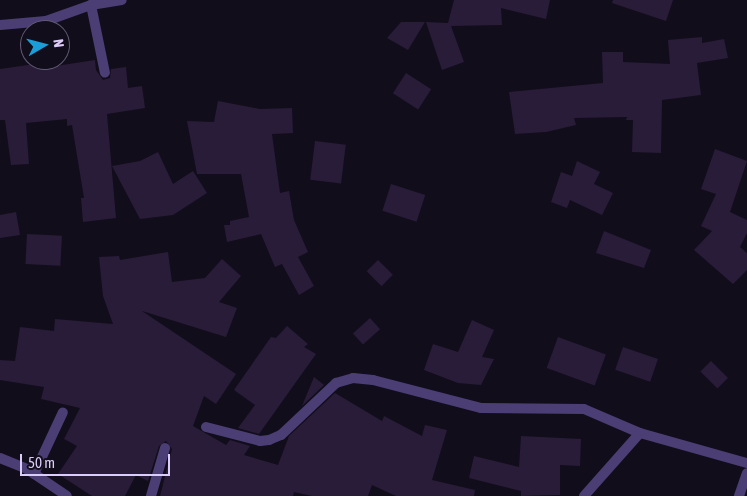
<!DOCTYPE html>
<html>
<head>
<meta charset="utf-8">
<style>
	body { margin:0 }
	#map { position:relative; width:747px; height:496px; overflow:hidden; background:#120d1b; font-family:"Asap Condensed",sans-serif }
	div>[style] { position:absolute }
	.building>* { inset:0; background:#281c39; transform-origin:0 0 }
	.minor>* { height:10px; margin:-5px; padding:0 5px; transform-origin:5px; border-radius:5px; background:#4b3e74 }
	span { translate:-50% -50%; white-space:nowrap; text-align:center; line-height:1.15; -webkit-text-stroke:4px #120d1b; paint-order:stroke }
	.north { position:absolute; left:20px; top:20px; width:50px; height:50px; box-sizing:border-box; background:#120d1b; border:1px solid #625a74; border-radius:50%; rotate:82deg; font-size:14px; font-weight:700; line-height:20px; text-align:center; color:#dbcdf9 }
	.north::after { content:''; display:block; margin:auto; width:18px; height:22px; background:#1b9dd7; clip-path:polygon(50% 0,100% 100%,50% 72%,0 100%) }
	.scale { position:absolute; left:20px; top:454px; width:150px; height:22px; box-sizing:border-box; border:2px solid #dbcdf9; border-top:0; padding-left:6px; font-size:15px; line-height:18px; white-space:nowrap; color:#dbcdf9; -webkit-text-stroke:4px #120d1b; paint-order:stroke }
</style>
</head>
<body>
<div id="map">
	<div class="building">
		<i style="clip-path:polygon(454px 0,550px 0,546px 19px,501px 8px,502px 25px,451px 26px,464px 62px,442px 70px,426px 22px,448px 23px)"></i>
		<i style="clip-path:polygon(613px 0,673px 0,666px 21px,612px 3px)"></i>
		<i style="clip-path:polygon(401px 22px,425px 22px,408px 50px,387px 38px)"></i>
		<i style="clip-path:polygon(702px 37px,702px 43px,724px 39px,728px 58px,697px 63px,701px 95px,662px 100px,661px 153px,632px 152px,633px 120px,626px 120px,627px 117px,574px 118px,576px 125px,546px 132px,515px 134px,509px 92px,603px 83px,602px 52px,623px 52px,623px 62px,670px 64px,668px 40px)"></i>
		<i style="clip-path:polygon(95px 60px,96px 70px,103px 80px,110px 78px,111px 69px,126px 67px,128px 88px,142px 86px,145px 108px,107px 114px,116px 218px,83px 222px,81px 198px,84px 198px,72px 125px,67px 126px,67px 119px,26px 123px,29px 164px,11px 165px,5px 120px,0 120px,0 69px,56px 61px,56px 66px)"></i>
		<i style="left:406px;top:73px;width:30px;height:24px;rotate:33deg"></i>
		<i style="clip-path:polygon(218px 101px,260px 109px,292px 108px,293px 133px,272px 134px,280px 193px,289px 191px,294px 220px,308px 252px,298px 257px,314px 286px,299px 295px,282px 264px,275px 267px,261px 234px,227px 242px,224px 225px,230px 225px,230px 221px,249px 217px,241px 174px,197px 174px,187px 121px,214px 122px)"></i>
		<i style="left:315px;top:141px;width:31px;height:39px;rotate:7deg"></i>
		<i style="clip-path:polygon(715px 149px,747px 161px,730px 212px,747px 220px,747px 233px,740px 247px,747px 253px,747px 270px,733px 284px,694px 250px,712px 231px,701px 226px,716px 194px,701px 189px)"></i>
		<i style="clip-path:polygon(158px 152px,173px 184px,193px 171px,207px 193px,173px 215px,140px 219px,112px 166px,140px 161px)"></i>
		<i style="clip-path:polygon(577px 161px,600px 172px,594px 184px,613px 193px,602px 215px,570px 200px,567px 208px,551px 202px,561px 172px,572px 176px)"></i>
		<i style="left:391px;top:184px;width:36px;height:28px;rotate:18deg"></i>
		<i style="clip-path:polygon(16px 212px,20px 235px,0 238px,0 215px)"></i>
		<i style="clip-path:polygon(604px 231px,651px 250px,644px 268px,596px 253px)"></i>
		<i style="left:27px;top:234px;width:35px;height:30px;rotate:3deg"></i>
		<i style="clip-path:polygon(168px 252px,172px 282px,205px 278px,222px 259px,241px 276px,219px 302px,237px 308px,226px 337px,142px 311px,236px 374px,216px 404px,204px 396px,193px 426px,226px 445px,230px 440px,250px 446px,244px 455px,278px 465px,289px 436px,335px 393px,382px 421px,384px 416px,422px 436px,425px 425px,447px 430px,432px 480px,475px 490px,474px 496px,396px 496px,372px 485px,368px 496px,312px 496px,294px 492px,293px 496px,160px 496px,172px 449px,166px 441px,159px 446px,148px 481px,136px 475px,125px 496px,92px 496px,58px 474px,77px 446px,64px 439px,80px 408px,41px 399px,44px 387px,0 380px,0 360px,15px 361px,20px 327px,54px 331px,55px 319px,113px 324px,103px 296px,99px 257px,119px 256px,120px 260px)"></i>
		<i style="left:378px;top:260px;width:21px;height:16px;rotate:45deg"></i>
		<i style="left:370px;top:318px;width:15px;height:23px;rotate:48deg"></i>
		<i style="clip-path:polygon(472px 320px,494px 330px,482px 357px,494px 359px,481px 385px,458px 383px,424px 370px,433px 344px,458px 352px)"></i>
		<i style="clip-path:polygon(287px 326px,308px 344px,304px 347px,316px 354px,259px 434px,238px 428px,255px 405px,234px 390px,271px 337px,276px 338px)"></i>
		<i style="left:558px;top:337px;width:51px;height:33px;rotate:20deg"></i>
		<i style="left:623px;top:347px;width:37px;height:24px;rotate:19deg"></i>
		<i style="left:711px;top:361px;width:24px;height:15px;rotate:45deg"></i>
		<i style="clip-path:polygon(314px 377px,324px 385px,302px 406px)"></i>
		<i style="clip-path:polygon(521px 436px,581px 439px,580px 466px,560px 465px,560px 495px,521px 496px,521px 491px,469px 478px,474px 456px,519px 467px)"></i>
	</div>
	<div class="minor">
		<i style="left:91px;top:5px;width:69px;rotate:78.4deg"></i>
		<i style="left:0;top:25px;width:46px;rotate:-5deg"></i>
		<i style="left:46px;top:21px;width:48px;rotate:-19.6deg"></i>
		<i style="left:91px;top:5px;width:31px;rotate:-9deg"></i>
		<i style="left:206px;top:427px;width:56px;rotate:14.5deg"></i>
		<i style="left:260px;top:441px;width:9px;rotate:-6deg"></i>
		<i style="left:269px;top:440px;width:13px;rotate:-23deg"></i>
		<i style="left:281px;top:435px;width:76px;rotate:-43.4deg"></i>
		<i style="left:336px;top:383px;width:18px;rotate:-16deg"></i>
		<i style="left:353px;top:378px;width:20px;rotate:6deg"></i>
		<i style="left:373px;top:380px;width:112px;rotate:14.5deg"></i>
		<i style="left:481px;top:408px;width:103px;rotate:0.6deg"></i>
		<i style="left:584px;top:409px;width:61px;rotate:23.2deg"></i>
		<i style="left:0;top:458px;width:29px;rotate:22deg"></i>
		<i style="left:27px;top:469px;width:48px;rotate:34deg"></i>
		<i style="left:34px;top:474px;width:68px;rotate:-64.9deg"></i>
		<i style="left:151px;top:496px;width:50px;rotate:-73.7deg"></i>
		<i style="left:584px;top:496px;width:84px;rotate:-48.4deg"></i>
		<i style="left:640px;top:433px;width:111px;rotate:15.7deg"></i>
		<i style="left:739px;top:496px;width:24px;rotate:-71deg"></i>
	</div>
	<div class="north">N</div>
	<div class="scale">50 m</div>
</div>
</body>
</html>
